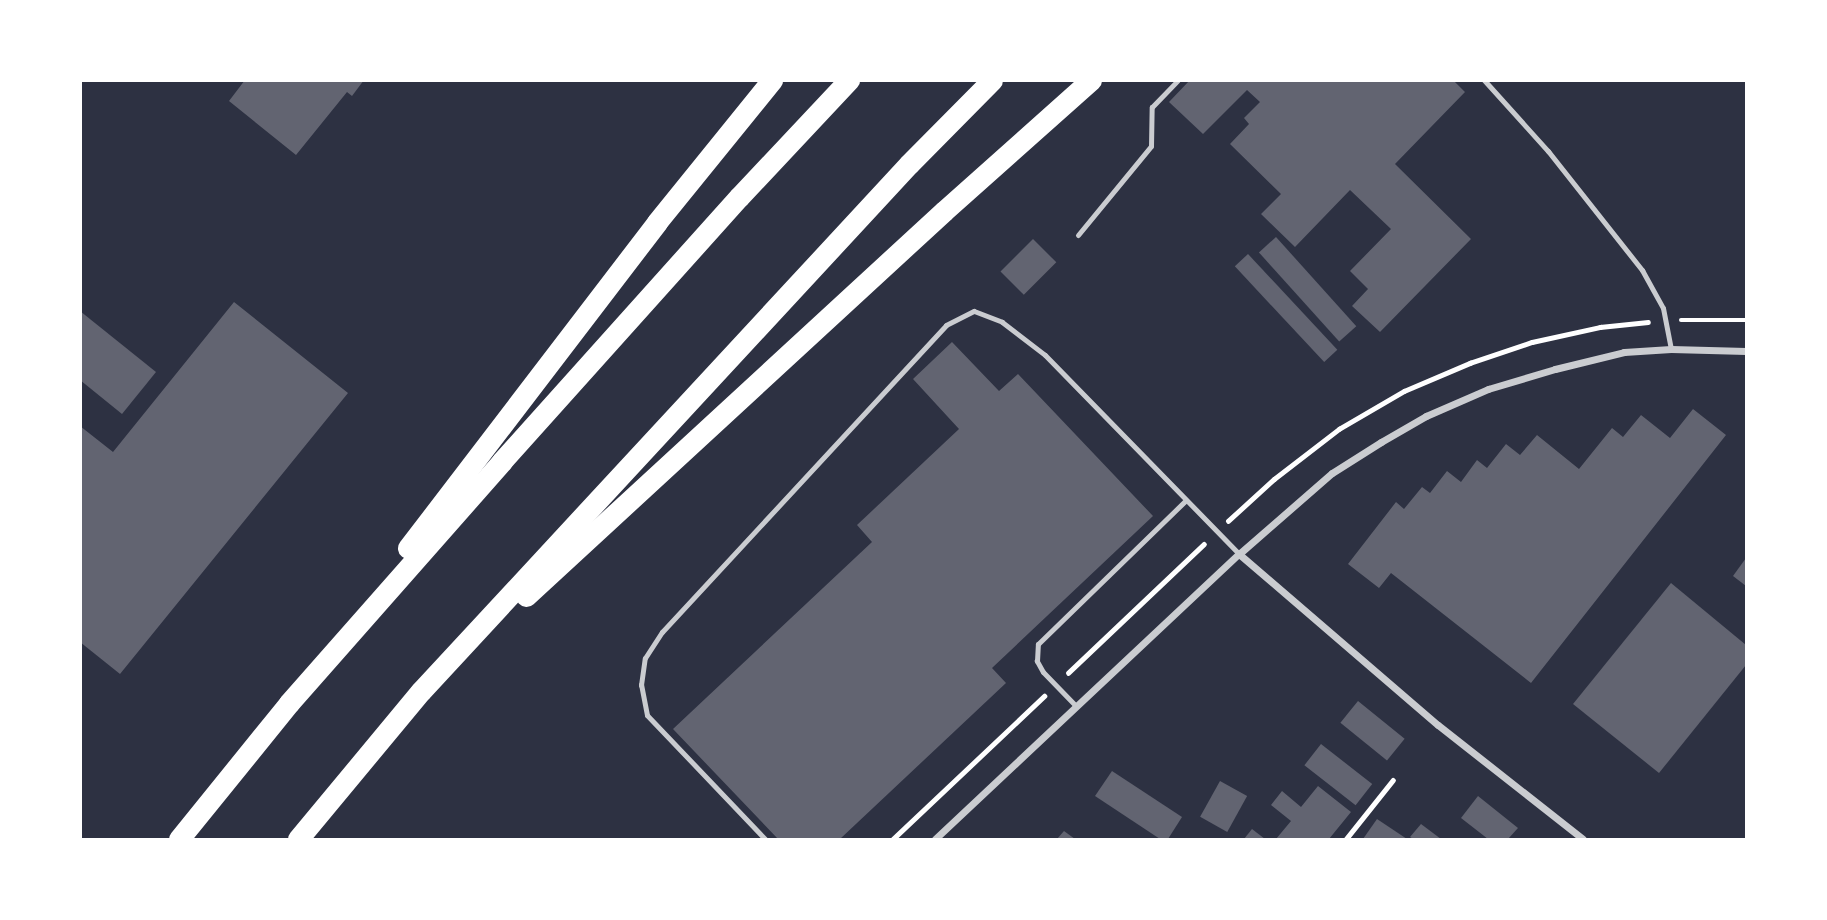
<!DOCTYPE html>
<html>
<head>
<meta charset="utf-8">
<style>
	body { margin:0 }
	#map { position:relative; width:1827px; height:920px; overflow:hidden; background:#2d3142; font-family:Quicksand,sans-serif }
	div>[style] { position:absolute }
	.building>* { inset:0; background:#626471; transform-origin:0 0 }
	.path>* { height:4.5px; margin:-2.25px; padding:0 2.25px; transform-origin:2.25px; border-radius:2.25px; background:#fff }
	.service>* { height:5px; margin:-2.5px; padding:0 2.5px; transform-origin:2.5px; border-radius:2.5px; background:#caccd0 }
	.minor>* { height:7px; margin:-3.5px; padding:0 3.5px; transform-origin:3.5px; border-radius:3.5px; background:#caccd0 }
	.motorway>* { height:21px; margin:-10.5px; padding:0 10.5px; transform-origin:10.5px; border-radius:10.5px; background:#fff }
	span { translate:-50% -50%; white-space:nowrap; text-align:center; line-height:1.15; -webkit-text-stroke:6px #fff; paint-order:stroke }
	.frame { position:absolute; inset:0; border:82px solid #fff; pointer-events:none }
</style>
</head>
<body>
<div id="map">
	<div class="building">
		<i style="clip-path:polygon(245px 80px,364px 80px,352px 96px,347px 92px,296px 155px,229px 101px)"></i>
		<i style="clip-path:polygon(1190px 80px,1453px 80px,1465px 92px,1395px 164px,1471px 239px,1380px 332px,1352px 306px,1368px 289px,1350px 271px,1391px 229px,1350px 190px,1295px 247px,1261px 214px,1281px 194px,1230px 144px,1249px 124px,1244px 118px,1260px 102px,1247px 90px,1203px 134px,1169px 102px)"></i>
		<i style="left:1276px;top:237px;width:120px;height:23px;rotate:48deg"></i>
		<i style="left:1033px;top:239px;width:33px;height:46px;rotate:45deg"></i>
		<i style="left:1248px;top:254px;width:131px;height:18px;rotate:47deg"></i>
		<i style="clip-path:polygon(234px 302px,348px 393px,120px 674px,80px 642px,80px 426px,113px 452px)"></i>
		<i style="clip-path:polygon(80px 311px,156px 372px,122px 414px,80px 380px)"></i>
		<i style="clip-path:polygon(952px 342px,999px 391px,1018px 374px,1153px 516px,992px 668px,1006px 683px,840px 839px,778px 839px,673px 729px,872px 542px,857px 525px,959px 429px,913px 379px)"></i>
		<i style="clip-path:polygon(1693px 409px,1726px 435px,1531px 683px,1391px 573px,1379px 588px,1348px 564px,1396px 502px,1404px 509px,1422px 487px,1430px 493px,1447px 471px,1461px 482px,1477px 460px,1487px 468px,1506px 444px,1520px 455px,1537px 435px,1579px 469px,1612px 428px,1623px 437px,1641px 415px,1670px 438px)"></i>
		<i style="clip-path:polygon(1746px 558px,1746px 586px,1733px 576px)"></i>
		<i style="clip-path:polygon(1671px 583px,1746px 645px,1746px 665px,1659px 773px,1573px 704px)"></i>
		<i style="left:1358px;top:701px;width:60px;height:28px;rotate:39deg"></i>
		<i style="left:1321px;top:744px;width:65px;height:27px;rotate:38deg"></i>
		<i style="clip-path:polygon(1112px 771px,1182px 817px,1168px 839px,1160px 839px,1095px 796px)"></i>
		<i style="left:1220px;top:781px;width:31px;height:41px;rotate:29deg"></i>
		<i style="clip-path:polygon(1318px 786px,1351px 812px,1329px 839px,1276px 839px,1291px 821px,1271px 805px,1282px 791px,1301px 807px)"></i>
		<i style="clip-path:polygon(1478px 796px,1518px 828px,1508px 839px,1488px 839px,1461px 818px)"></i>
		<i style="clip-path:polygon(1377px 819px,1407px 839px,1363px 839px)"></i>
		<i style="clip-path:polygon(1421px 824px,1441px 839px,1413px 839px,1410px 837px)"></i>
		<i style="clip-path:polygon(1252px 829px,1265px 839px,1244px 839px)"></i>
		<i style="clip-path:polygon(1064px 831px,1075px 839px,1057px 839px)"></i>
	</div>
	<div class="path">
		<i style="left:1681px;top:320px;width:65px"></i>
		<i style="left:1228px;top:521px;width:62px;rotate:-42.4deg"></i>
		<i style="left:1274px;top:479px;width:82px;rotate:-37.6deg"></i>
		<i style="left:1339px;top:429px;width:75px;rotate:-30.3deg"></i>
		<i style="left:1404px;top:391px;width:72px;rotate:-23deg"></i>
		<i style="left:1470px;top:363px;width:65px;rotate:-18.7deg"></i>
		<i style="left:1532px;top:342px;width:70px;rotate:-12.4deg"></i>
		<i style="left:1600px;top:327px;width:48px;rotate:-5.9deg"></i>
		<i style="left:1068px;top:673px;width:187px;rotate:-43.5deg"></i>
		<i style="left:893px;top:839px;width:208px;rotate:-43.4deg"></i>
		<i style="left:1346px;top:839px;width:75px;rotate:-51.5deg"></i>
	</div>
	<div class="service">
		<i style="left:1484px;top:80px;width:96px;rotate:48deg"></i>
		<i style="left:1548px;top:151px;width:152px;rotate:51.7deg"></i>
		<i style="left:1642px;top:270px;width:43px;rotate:61.1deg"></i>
		<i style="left:1663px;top:308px;width:42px;rotate:79deg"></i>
		<i style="left:1078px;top:235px;width:115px;rotate:-50.6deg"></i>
		<i style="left:1151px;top:146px;width:39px;rotate:-89deg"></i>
		<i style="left:1152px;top:107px;width:37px;rotate:-46deg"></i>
		<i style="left:1076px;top:706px;width:47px;rotate:-134.1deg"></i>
		<i style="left:1043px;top:672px;width:13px;rotate:-119deg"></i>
		<i style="left:1037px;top:661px;width:17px;rotate:-87deg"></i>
		<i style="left:1038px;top:644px;width:206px;rotate:-44.2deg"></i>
		<i style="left:765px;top:839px;width:171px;rotate:-133.6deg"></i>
		<i style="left:647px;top:715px;width:31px;rotate:-101deg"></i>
		<i style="left:641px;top:685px;width:27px;rotate:-82deg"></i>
		<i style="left:645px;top:658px;width:31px;rotate:-57deg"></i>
		<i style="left:662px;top:632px;width:418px;rotate:-47.2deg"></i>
		<i style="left:946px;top:325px;width:31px;rotate:-27deg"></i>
		<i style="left:974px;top:311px;width:30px;rotate:21deg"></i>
		<i style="left:1002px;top:322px;width:54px;rotate:37.5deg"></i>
		<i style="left:1045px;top:355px;width:278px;rotate:45.7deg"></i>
	</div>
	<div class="minor">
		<i style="left:1239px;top:554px;width:262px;rotate:40.7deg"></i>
		<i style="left:1438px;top:725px;width:184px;rotate:38.2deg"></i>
		<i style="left:935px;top:839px;width:417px;rotate:-43.2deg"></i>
		<i style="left:1239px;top:554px;width:123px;rotate:-41.1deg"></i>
		<i style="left:1332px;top:473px;width:58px;rotate:-32.3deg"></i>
		<i style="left:1381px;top:442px;width:52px;rotate:-30deg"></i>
		<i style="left:1426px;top:416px;width:68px;rotate:-23.5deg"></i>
		<i style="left:1488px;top:389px;width:70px;rotate:-16.6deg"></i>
		<i style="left:1555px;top:369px;width:71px;rotate:-13.8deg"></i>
		<i style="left:1624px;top:352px;width:47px;rotate:-3.7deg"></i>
		<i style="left:1671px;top:349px;width:75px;rotate:1.5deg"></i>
	</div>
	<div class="motorway">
		<i style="left:408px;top:548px;width:410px;rotate:-52.6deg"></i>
		<i style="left:657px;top:222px;width:183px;rotate:-51deg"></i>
		<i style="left:526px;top:596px;width:568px;rotate:-42.65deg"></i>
		<i style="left:944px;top:211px;width:197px;rotate:-41.7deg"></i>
		<i style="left:179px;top:839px;width:175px;rotate:-51deg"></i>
		<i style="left:289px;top:703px;width:322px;rotate:-48.6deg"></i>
		<i style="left:502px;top:461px;width:355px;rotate:-48.1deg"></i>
		<i style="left:739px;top:197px;width:161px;rotate:-46.8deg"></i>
		<i style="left:298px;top:839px;width:192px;rotate:-50.3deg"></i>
		<i style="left:421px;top:691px;width:718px;rotate:-47.2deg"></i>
		<i style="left:909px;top:164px;width:118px;rotate:-45.3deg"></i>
	</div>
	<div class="frame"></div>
</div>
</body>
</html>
